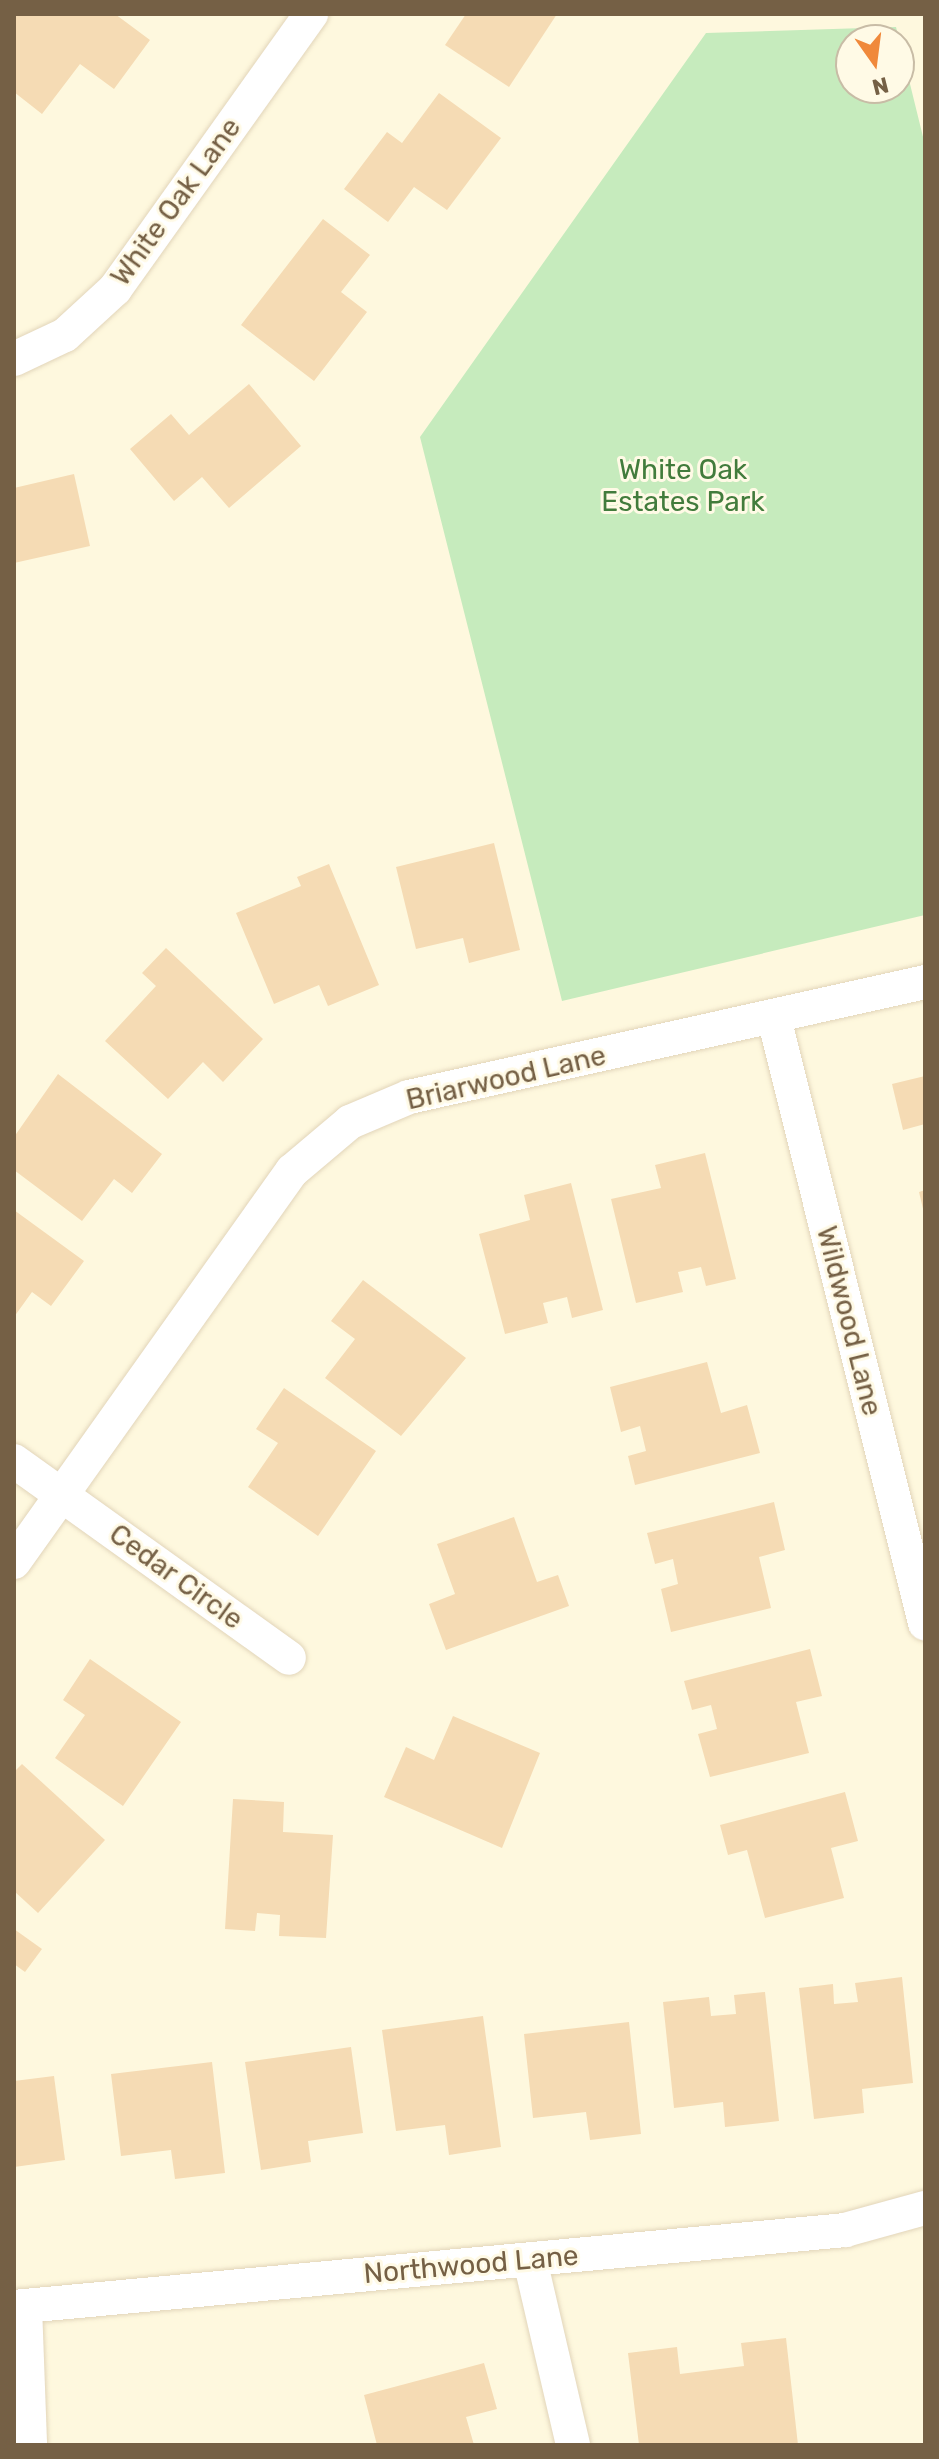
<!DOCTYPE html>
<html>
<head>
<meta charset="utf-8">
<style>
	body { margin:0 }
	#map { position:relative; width:939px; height:2459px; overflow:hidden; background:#fef8de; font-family:Rubik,sans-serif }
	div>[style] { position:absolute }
	.green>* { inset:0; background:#c6ebbd }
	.building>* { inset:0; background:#f5dbb4 }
	.roads { filter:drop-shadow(0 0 2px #e2d5ba) drop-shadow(0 0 2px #e2d5ba) }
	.minor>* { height:34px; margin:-17px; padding:0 17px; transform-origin:17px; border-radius:17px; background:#fff }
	span { translate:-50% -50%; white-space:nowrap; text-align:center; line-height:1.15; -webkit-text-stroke:6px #fffae6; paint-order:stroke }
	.street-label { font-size:28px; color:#756045 }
	.park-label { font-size:28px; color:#427c3c }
	.frame { position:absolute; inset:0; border:16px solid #756045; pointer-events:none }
	.north { position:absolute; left:835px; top:24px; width:80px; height:80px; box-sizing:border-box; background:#fffae6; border:2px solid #c8bca6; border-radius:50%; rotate:166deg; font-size:22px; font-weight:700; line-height:32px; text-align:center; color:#756045 }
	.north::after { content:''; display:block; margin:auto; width:28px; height:36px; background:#f0893b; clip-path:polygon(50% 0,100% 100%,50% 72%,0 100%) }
</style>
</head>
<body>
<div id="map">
	<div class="green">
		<i style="clip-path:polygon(evenodd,896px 27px,925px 145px,925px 915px,562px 1001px,420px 437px,706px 33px,896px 27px,851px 40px,899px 40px,899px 88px,851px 88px,851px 40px)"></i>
	</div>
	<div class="building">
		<i style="clip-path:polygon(14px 14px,115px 14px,150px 40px,114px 89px,80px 64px,42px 114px,14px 92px)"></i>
		<i style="clip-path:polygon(466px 14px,557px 14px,509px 87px,445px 45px)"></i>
		<i style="clip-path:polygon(439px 93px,501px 138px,447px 210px,414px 187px,388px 222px,344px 189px,387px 132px,402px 143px)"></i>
		<i style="clip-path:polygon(323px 219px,370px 255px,341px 292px,367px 312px,314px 381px,241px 325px)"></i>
		<i style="clip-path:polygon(249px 384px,301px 446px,229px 508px,202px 477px,174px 501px,130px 449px,171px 414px,189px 435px)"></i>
		<i style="clip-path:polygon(74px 474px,90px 546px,14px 563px,14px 488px)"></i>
		<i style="clip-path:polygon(494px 843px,520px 950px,469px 963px,463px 938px,416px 949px,396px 867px)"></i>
		<i style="clip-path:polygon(329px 864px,379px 985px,328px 1006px,319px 985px,274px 1004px,236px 913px,301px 886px,297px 877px)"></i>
		<i style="clip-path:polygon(166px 948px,263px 1039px,223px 1082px,203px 1062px,168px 1099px,105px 1041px,156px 986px,142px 973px)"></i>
		<i style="clip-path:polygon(58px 1074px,162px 1154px,132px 1193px,114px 1179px,82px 1221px,14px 1170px,14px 1137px)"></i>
		<i style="clip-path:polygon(925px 1076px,925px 1124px,903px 1130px,892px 1084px)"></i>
		<i style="clip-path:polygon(705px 1153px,736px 1279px,706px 1286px,701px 1267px,678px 1272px,683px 1292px,636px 1303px,611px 1199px,661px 1188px,655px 1165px)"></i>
		<i style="clip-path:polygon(571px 1183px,603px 1310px,572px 1318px,567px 1297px,543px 1303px,548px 1323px,505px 1334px,479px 1234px,530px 1220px,524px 1195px)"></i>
		<i style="clip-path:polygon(925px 1190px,925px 1213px,924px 1213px,919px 1192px)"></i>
		<i style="clip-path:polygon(14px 1210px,84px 1261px,51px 1306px,32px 1292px,14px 1317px)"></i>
		<i style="clip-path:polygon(363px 1280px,466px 1358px,401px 1436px,325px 1378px,355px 1339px,331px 1321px)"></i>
		<i style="clip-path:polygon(707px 1362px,721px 1413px,747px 1405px,760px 1453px,635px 1485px,628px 1456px,646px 1451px,640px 1426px,621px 1432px,610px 1387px)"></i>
		<i style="clip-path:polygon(284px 1388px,376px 1451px,318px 1536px,248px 1487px,278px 1443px,256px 1429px)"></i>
		<i style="clip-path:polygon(774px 1502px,785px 1550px,759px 1557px,771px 1608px,671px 1632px,661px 1589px,678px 1584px,673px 1559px,655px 1564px,647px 1533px)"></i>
		<i style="clip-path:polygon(514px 1517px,537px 1582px,558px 1575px,569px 1606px,446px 1650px,429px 1604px,455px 1594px,437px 1544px)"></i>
		<i style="clip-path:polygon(810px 1649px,822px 1696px,796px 1702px,809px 1753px,710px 1777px,698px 1734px,717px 1729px,711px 1705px,692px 1710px,684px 1681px)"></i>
		<i style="clip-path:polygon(90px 1659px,181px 1722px,123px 1806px,55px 1758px,85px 1715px,63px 1700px)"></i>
		<i style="clip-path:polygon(453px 1716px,540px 1753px,502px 1848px,384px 1797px,406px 1747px,434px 1760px)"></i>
		<i style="clip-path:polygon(22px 1764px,105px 1840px,38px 1913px,14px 1891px,14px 1772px)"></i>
		<i style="clip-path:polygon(845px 1792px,858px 1841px,831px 1848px,844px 1898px,765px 1918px,747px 1850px,728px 1855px,720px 1825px)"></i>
		<i style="clip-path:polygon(233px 1799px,284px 1802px,283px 1832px,333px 1835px,326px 1938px,279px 1936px,280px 1915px,257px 1913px,255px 1931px,225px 1929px)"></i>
		<i style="clip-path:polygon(14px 1929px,42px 1949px,25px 1972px,14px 1964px)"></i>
		<i style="clip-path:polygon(902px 1977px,913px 2083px,862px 2089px,864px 2113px,814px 2119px,799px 1988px,833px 1984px,834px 2004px,858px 2002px,855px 1983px)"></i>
		<i style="clip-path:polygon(765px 1992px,779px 2121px,725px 2127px,723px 2102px,674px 2108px,663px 2002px,709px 1997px,711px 2016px,736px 2014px,734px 1995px)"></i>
		<i style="clip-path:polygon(483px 2016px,501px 2147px,449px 2155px,445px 2125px,396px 2131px,382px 2030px)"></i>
		<i style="clip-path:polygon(629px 2022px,641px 2134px,590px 2140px,586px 2112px,533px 2118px,524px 2034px)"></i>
		<i style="clip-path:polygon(351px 2047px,363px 2133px,308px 2141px,311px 2162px,261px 2170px,245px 2062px)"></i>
		<i style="clip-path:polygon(212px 2062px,225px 2173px,175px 2179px,171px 2150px,121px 2156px,111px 2074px)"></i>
		<i style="clip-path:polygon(54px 2076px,65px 2160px,14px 2167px,14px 2081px)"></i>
		<i style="clip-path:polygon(786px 2338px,798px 2445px,639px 2445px,628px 2353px,677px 2347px,680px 2374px,744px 2366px,741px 2343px)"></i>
		<i style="clip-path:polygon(484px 2363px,497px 2409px,466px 2417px,474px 2445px,377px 2445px,364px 2395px)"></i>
	</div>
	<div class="roads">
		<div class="minor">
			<i style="left:14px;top:359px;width:56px;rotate:-25.2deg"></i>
			<i style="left:65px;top:335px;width:68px;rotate:-42.6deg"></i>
			<i style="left:115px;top:289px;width:338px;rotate:-54.5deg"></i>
			<i style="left:774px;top:1018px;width:624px;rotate:75.99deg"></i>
			<i style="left:14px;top:1461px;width:338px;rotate:35.6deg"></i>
			<i style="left:14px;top:1562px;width:480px;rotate:-54.6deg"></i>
			<i style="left:292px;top:1171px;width:76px;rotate:-40.2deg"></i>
			<i style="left:350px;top:1122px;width:64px;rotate:-23deg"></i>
			<i style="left:409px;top:1097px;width:529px;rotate:-12.56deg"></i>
			<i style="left:530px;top:2260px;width:190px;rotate:76.9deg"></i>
			<i style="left:25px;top:2306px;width:139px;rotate:87.9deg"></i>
			<i style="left:14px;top:2307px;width:835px;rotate:-5.29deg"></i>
			<i style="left:845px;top:2230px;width:83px;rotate:-15.4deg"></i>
		</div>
	</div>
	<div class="street-label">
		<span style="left:176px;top:202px;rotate:-54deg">White Oak Lane</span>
		<span style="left:506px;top:1078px;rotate:-13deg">Briarwood Lane</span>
		<span style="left:849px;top:1321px;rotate:76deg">Wildwood Lane</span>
		<span style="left:176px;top:1577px;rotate:36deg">Cedar Circle</span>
		<span style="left:471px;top:2265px;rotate:-5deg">Northwood Lane</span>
	</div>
	<div class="park-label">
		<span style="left:683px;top:486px">White Oak<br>Estates Park</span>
	</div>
	<div class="frame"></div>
	<div class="north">N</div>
</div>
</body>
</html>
